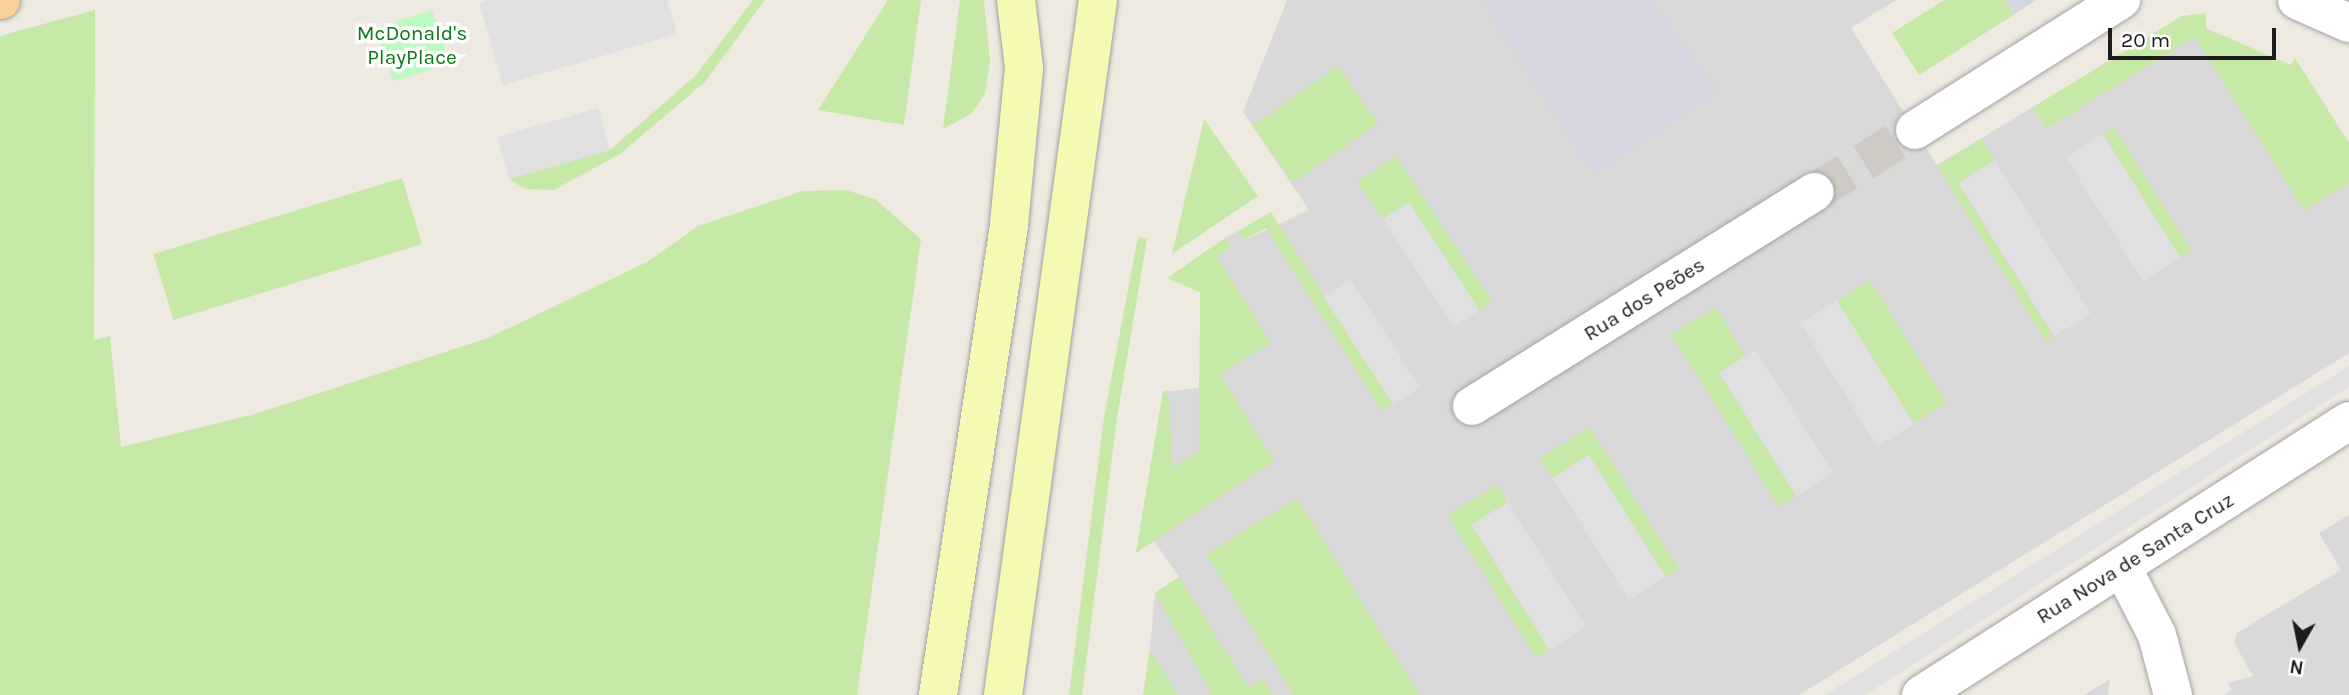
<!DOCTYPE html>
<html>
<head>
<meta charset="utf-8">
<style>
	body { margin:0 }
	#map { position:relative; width:2349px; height:695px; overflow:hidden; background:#eeeae2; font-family:Karla,sans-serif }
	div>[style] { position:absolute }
	.residential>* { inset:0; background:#dad9d9 }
	.grass>* { inset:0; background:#c7e9a7; transform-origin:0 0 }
	.park>* { inset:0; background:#bdf9c2; transform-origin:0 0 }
	.parking>* { inset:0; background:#e0e0e0; transform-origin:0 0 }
	.plaza>* { inset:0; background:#d6d6e3 }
	.minor-tunnel>* { height:38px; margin-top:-19px; transform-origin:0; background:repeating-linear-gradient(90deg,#cecbc4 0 38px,transparent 0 57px) }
	.roads { filter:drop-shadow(0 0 2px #a3a3a3) drop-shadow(0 0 2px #a3a3a3) }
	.minor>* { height:38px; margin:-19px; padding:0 19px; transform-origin:19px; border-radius:19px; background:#fff }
	.tertiary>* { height:38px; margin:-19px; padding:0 19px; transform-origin:19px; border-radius:19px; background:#fff }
	.secondary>* { height:38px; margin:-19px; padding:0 19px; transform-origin:19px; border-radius:19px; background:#f5f9b4 }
	.primary>* { height:38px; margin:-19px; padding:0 19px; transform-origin:19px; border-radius:19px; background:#fcd199 }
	span { translate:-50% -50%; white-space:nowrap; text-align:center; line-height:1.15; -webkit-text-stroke:7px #fff; paint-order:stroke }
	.park-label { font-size:21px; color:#0b7915 }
	.street-label { font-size:21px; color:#1c1c1c }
	.north { position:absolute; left:2265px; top:611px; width:70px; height:70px; -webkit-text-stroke:5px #fff; paint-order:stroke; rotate:189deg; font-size:19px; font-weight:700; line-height:28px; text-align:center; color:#1c1c1c }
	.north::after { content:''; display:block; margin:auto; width:24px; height:32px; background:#1c1c1c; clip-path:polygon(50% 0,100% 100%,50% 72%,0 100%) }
	.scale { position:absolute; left:2108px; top:28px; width:168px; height:32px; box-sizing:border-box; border:4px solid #1c1c1c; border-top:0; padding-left:9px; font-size:21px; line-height:24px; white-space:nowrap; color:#1c1c1c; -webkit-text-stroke:5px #fff; paint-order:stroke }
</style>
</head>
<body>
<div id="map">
	<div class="residential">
		<i style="clip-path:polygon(1287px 0,1896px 0,1851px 28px,1937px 165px,2033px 107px,2046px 129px,2195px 36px,2304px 210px,2349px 183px,2349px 353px,1799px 695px,1178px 695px,1150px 648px,1155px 593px,1179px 577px,1154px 541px,1136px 553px,1163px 392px,1198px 388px,1217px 257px,1232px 247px,1225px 238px,1238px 231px,1245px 240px,1309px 210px,1243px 112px)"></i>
		<i style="clip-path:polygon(2349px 515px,2349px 695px,2224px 695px,2232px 690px,2227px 683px,2253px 676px,2234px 643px,2237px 633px,2341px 570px,2319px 533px)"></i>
		<i style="clip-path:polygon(2110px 679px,2108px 695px,2084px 695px)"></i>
	</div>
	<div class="grass">
		<i style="clip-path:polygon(753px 0,765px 0,705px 82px,620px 154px,554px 190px,525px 189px,509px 179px,610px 150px,695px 76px)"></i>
		<i style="clip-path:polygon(888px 0,921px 0,904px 125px,818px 110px)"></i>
		<i style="clip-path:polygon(960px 0,984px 0,990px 61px,985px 94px,971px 114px,943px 129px)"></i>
		<i style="clip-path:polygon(1944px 0,2005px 0,2015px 14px,1919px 75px,1892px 33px)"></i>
		<i style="clip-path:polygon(95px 10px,94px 340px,110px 336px,121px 447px,255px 414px,488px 338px,647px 262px,698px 226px,803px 191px,846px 190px,875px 199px,921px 239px,857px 695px,0 695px,0 36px)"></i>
		<i style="clip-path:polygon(2206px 13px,2206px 28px,2291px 65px,2295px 58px,2349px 143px,2349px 183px,2304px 211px,2195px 37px,2046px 129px,2033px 107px,2182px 16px)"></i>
		<i style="left:1338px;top:66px;width:70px;height:104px;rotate:55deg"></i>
		<i style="clip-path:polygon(1204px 119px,1258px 196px,1172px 254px)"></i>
		<i style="left:2114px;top:127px;width:146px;height:13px;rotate:58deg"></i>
		<i style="clip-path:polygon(1981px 139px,1995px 160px,1958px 183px,2053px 336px,2046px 341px,1937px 166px)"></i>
		<i style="clip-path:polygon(1396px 156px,1492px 301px,1479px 310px,1409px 203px,1383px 219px,1357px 182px)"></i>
		<i style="left:402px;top:178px;width:69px;height:260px;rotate:73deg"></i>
		<i style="clip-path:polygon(1271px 212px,1393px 404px,1382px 411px,1266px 228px,1244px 240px,1238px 231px)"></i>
		<i style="clip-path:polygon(1138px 237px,1147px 239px,1117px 418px,1082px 695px,1069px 695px,1104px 417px)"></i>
		<i style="clip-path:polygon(1225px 238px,1232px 247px,1217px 257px,1271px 343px,1220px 374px,1274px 461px,1136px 553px,1163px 392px,1168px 390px,1173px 468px,1199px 451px,1200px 292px,1167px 278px)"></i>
		<i style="left:1870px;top:280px;width:145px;height:39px;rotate:58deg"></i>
		<i style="clip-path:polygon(1716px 307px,1745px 356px,1719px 373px,1796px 496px,1779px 507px,1671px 334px)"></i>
		<i style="clip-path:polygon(1590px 427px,1679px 569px,1666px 577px,1589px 455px,1553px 479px,1540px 458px)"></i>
		<i style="clip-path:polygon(1497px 485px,1508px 502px,1472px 525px,1549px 649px,1536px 658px,1447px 515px)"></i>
		<i style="clip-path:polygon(1297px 498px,1420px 695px,1294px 695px,1206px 554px)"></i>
		<i style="clip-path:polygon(1179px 577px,1249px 688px,1263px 679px,1273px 695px,1212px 695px,1155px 593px)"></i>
		<i style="clip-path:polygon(1150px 648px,1178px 695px,1143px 695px)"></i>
	</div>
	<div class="park">
		<i style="left:432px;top:10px;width:56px;height:59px;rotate:72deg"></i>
	</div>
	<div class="parking">
		<i style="clip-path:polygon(488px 0,667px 0,677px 34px,503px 85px,479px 3px)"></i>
		<i style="left:598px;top:108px;width:44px;height:105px;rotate:74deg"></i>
		<i style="left:2103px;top:134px;width:146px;height:44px;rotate:58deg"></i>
		<i style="left:1995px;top:160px;width:181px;height:43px;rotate:58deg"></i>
		<i style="left:1409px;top:202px;width:129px;height:31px;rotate:57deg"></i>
		<i style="left:1350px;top:279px;width:129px;height:32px;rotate:57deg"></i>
		<i style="left:1837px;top:301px;width:145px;height:43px;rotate:58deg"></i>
		<i style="left:1756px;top:350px;width:146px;height:43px;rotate:58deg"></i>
		<i style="clip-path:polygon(2349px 366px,2349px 387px,1865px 695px,1825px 695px)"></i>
		<i style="left:1589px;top:455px;width:144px;height:43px;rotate:58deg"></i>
		<i style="left:1508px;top:502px;width:147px;height:43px;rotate:58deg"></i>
	</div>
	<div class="plaza">
		<i style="clip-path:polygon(1481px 0,1651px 0,1718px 92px,1594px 173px)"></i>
		<i style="clip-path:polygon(2005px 0,2036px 0,2015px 14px)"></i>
	</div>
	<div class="minor-tunnel">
		<i style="left:1815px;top:192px;width:118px;rotate:-31.8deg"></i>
	</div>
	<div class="roads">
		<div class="minor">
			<i style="left:2297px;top:0;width:57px;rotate:23.9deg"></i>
			<i style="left:1915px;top:130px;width:244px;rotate:-32.3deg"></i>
			<i style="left:1472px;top:406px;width:404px;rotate:-32deg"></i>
			<i style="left:2122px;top:567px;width:76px;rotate:62.8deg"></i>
			<i style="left:2157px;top:635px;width:62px;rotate:75.1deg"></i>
		</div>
		<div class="tertiary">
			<i style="left:1921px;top:695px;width:508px;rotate:-32.63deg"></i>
		</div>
		<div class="secondary">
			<i style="left:938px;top:695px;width:476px;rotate:-81.4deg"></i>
			<i style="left:1009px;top:224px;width:157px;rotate:-84.5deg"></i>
			<i style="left:1024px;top:68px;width:68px;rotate:-96.7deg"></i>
			<i style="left:1003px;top:695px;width:701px;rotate:-82.22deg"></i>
		</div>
		<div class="primary">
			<i style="left:0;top:0;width:1px"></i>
		</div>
	</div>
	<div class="park-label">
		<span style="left:412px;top:45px">McDonald's<br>PlayPlace</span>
	</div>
	<div class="street-label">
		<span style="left:1644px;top:299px;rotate:-32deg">Rua dos Peões</span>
		<span style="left:2135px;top:558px;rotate:-32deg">Rua Nova de Santa Cruz</span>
	</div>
	<div class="north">N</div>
	<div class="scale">20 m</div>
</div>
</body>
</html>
